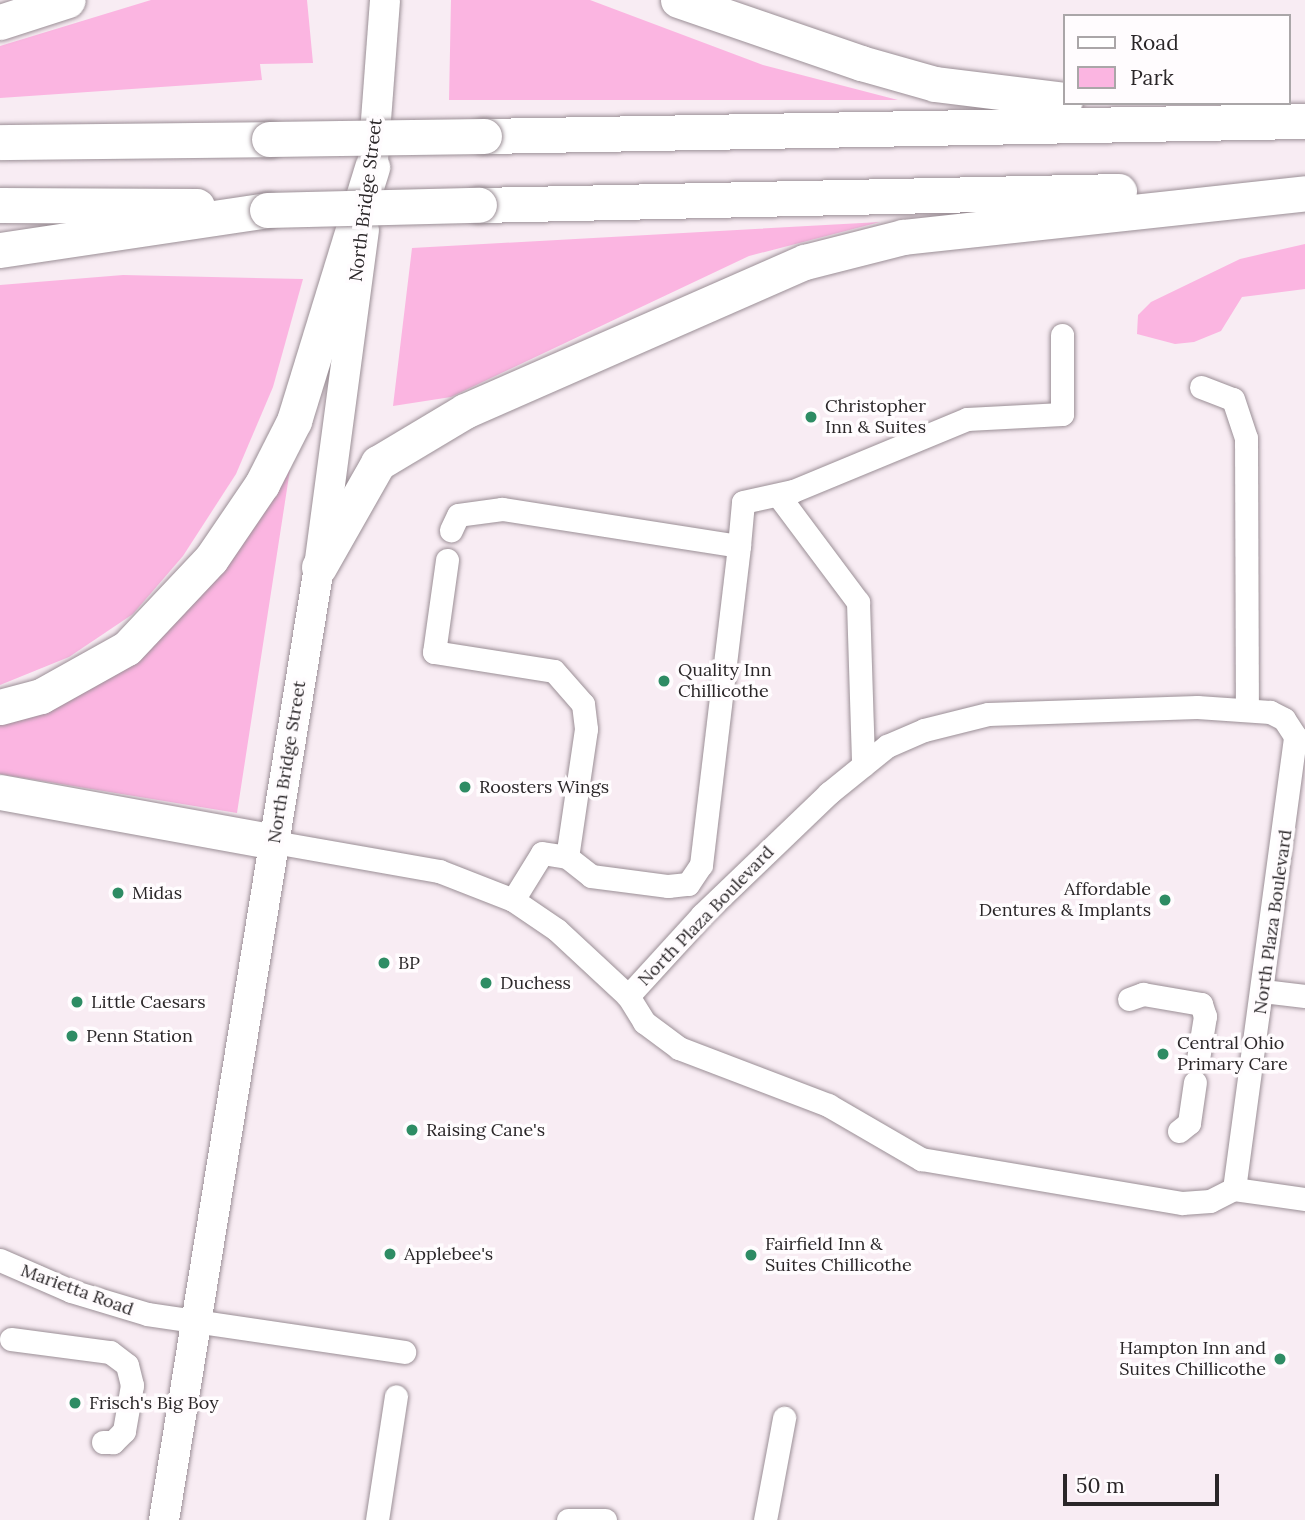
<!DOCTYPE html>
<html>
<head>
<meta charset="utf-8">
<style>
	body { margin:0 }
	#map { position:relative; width:1305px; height:1520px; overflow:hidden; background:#f8ecf3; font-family:Lora,serif }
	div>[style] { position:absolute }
	.green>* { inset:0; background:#fbb5e1 }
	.roads { filter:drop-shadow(0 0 2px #9b8f96) drop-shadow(0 0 2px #9b8f96) }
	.minor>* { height:23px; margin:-11.5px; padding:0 11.5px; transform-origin:11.5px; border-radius:11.5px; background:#fff }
	.major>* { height:30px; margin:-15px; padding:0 15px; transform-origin:15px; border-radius:15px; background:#fff }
	.highway>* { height:35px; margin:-17.5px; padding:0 17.5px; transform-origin:17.5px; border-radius:17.5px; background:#fff }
	.bridges { filter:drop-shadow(0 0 2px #9b8f96) drop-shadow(0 0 2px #9b8f96) }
	.highway-bridge>* { height:35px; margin:-17.5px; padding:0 17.5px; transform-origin:17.5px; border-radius:17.5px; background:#fff }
	.dots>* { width:19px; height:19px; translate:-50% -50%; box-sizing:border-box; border:4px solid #fffcfe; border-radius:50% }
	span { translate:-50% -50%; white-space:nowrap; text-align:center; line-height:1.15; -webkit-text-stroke:7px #fffcfe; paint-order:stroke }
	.street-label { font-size:18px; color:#2a2628 }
	.poi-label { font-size:18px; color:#2a2628 }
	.left { translate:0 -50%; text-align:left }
	.right { translate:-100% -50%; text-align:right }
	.legend { position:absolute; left:1063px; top:14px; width:228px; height:91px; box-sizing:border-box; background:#fffcfe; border:2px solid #aaa6a8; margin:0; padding:9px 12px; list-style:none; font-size:21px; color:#2a2628 }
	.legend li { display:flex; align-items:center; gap:14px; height:35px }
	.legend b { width:35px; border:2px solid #aaa6a8 }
	.scale { position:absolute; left:1063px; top:1474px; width:156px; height:32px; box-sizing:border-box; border:4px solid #2a2628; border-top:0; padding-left:9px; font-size:21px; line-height:24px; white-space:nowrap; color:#2a2628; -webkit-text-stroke:5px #fffcfe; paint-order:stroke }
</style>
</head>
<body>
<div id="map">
	<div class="green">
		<i style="clip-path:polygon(151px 0,307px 0,313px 63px,260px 64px,262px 80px,0 98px,0 46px)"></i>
		<i style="clip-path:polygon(451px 0,590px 0,763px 65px,898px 100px,449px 100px)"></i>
		<i style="clip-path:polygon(880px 222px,749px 256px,451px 397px,393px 406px,412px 248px)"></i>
		<i style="clip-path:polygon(1305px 244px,1305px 289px,1242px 297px,1221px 331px,1194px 342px,1175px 344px,1137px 334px,1138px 315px,1151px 302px,1240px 259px)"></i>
		<i style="clip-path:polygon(123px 275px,303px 279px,273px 387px,236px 474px,183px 556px,133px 614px,69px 657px,0 685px,0 285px)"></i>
		<i style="clip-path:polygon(293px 450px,237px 813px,0 774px,0 717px,70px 697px)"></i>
	</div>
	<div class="roads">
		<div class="minor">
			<i style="left:1201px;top:387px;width:34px;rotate:21deg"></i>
			<i style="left:1233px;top:399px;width:41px;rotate:71.6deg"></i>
			<i style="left:1246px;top:438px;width:270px;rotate:89.8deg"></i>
			<i style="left:778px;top:495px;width:134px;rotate:53.2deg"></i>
			<i style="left:858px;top:602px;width:163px;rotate:88.2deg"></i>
			<i style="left:739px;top:546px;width:44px;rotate:-84.8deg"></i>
			<i style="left:743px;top:502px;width:51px;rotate:-12.4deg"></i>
			<i style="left:793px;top:491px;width:188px;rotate:-22.5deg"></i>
			<i style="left:967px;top:419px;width:95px;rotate:-3deg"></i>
			<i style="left:1062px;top:414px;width:79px;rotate:-90deg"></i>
			<i style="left:447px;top:560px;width:93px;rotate:98deg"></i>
			<i style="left:434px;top:652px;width:121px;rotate:9deg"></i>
			<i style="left:554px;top:671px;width:44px;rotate:48.7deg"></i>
			<i style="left:583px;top:704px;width:25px;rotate:83deg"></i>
			<i style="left:586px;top:729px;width:129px;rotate:98.4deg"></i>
			<i style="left:567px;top:857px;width:31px;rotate:38deg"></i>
			<i style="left:591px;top:876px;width:78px;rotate:7.4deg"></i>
			<i style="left:668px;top:886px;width:20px;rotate:-6deg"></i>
			<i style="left:688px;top:884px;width:23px;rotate:-56deg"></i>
			<i style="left:701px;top:865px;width:321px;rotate:-83.2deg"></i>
			<i style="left:739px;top:546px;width:240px;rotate:-171.1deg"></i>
			<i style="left:502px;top:509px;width:44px;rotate:172.2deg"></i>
			<i style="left:458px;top:515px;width:17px;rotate:115deg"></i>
			<i style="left:274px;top:842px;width:168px;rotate:10deg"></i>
			<i style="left:439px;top:871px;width:79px;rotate:21.4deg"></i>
			<i style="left:513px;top:900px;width:53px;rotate:34.3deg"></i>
			<i style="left:557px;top:930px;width:97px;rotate:42.9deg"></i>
			<i style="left:628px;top:996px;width:31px;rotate:58deg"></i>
			<i style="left:644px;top:1022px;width:44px;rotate:36.6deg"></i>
			<i style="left:679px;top:1048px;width:160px;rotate:20.9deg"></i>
			<i style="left:828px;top:1105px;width:108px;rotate:30.1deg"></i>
			<i style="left:921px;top:1159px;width:265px;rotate:9.6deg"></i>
			<i style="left:1182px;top:1203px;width:28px;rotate:-4deg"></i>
			<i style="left:1210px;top:1201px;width:27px;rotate:-27deg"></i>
			<i style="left:1234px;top:1189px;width:457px;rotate:-82.3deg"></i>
			<i style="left:1295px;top:736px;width:20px;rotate:-123deg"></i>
			<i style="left:1284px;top:719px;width:16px;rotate:-153deg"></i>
			<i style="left:1270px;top:712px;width:73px;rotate:-176.1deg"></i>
			<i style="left:1197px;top:707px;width:209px;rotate:178.1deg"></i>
			<i style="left:988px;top:714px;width:66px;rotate:166deg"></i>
			<i style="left:924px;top:730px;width:40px;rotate:156.6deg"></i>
			<i style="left:887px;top:746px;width:75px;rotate:141deg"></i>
			<i style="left:829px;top:793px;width:176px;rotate:136.2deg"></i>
			<i style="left:702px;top:915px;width:110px;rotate:132.4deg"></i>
			<i style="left:513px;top:900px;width:55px;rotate:-58.3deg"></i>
			<i style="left:542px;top:853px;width:25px;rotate:9deg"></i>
			<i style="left:1263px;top:991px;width:42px;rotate:6.8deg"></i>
			<i style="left:1129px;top:999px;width:15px;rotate:-20deg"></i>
			<i style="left:1143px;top:994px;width:59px;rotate:9.8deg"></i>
			<i style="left:1201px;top:1004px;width:13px;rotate:72deg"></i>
			<i style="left:1205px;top:1016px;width:44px;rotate:99.2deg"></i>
			<i style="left:1179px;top:1131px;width:13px;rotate:-39deg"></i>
			<i style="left:1189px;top:1123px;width:41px;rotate:-81.7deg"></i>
			<i style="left:1234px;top:1189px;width:72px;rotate:8deg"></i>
			<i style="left:0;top:1260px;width:77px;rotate:23.6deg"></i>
			<i style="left:71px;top:1291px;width:79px;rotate:16.8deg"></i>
			<i style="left:147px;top:1314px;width:260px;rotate:8.4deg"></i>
			<i style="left:11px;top:1339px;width:100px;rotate:7.5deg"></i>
			<i style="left:110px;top:1352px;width:21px;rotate:37deg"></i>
			<i style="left:127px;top:1365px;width:21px;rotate:76deg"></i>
			<i style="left:132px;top:1385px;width:47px;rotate:99.9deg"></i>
			<i style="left:124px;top:1431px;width:16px;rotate:135deg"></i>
			<i style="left:113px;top:1442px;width:10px;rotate:180deg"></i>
			<i style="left:377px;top:1520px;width:125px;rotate:-81.3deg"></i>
			<i style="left:568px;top:1520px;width:37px"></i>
			<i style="left:765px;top:1520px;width:104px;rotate:-79.4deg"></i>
		</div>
		<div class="major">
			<i style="left:373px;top:160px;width:160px;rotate:-85.7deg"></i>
			<i style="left:164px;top:1520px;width:966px;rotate:-80.76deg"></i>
			<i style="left:319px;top:567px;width:340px;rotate:-82.4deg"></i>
		</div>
		<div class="highway">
			<i style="left:678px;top:0;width:194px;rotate:19deg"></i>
			<i style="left:861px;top:63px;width:77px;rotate:15.8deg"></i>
			<i style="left:935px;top:84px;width:131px;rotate:7deg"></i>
			<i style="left:0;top:22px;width:71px;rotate:-17.9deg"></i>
			<i style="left:484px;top:136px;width:821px;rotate:-1.05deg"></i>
			<i style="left:0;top:142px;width:269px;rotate:-0.6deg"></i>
			<i style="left:0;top:205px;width:197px;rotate:0.3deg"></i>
			<i style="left:479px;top:205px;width:640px;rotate:-1.25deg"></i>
			<i style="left:0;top:250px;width:270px;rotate:-8.5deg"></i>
			<i style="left:319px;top:567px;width:120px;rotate:-60.4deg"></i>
			<i style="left:378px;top:463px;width:101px;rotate:-30.9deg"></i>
			<i style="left:465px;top:411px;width:371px;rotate:-23.7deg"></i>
			<i style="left:805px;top:262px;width:101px;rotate:-14.3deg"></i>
			<i style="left:903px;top:237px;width:404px;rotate:-6.2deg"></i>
			<i style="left:0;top:707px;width:42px;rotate:-15deg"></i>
			<i style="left:41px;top:696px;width:98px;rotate:-29.2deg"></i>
			<i style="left:127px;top:648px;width:122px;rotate:-46.7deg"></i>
			<i style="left:211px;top:559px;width:91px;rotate:-55.8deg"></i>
			<i style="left:262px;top:484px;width:71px;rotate:-63.1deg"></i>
			<i style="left:294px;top:421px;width:266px;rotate:-72.9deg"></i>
			<i style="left:0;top:792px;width:279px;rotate:10.3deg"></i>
		</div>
	</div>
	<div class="bridges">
		<div class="highway-bridge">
			<i style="left:269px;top:139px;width:215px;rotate:-0.8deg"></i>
			<i style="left:267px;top:210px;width:212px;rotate:-1.4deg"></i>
		</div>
	</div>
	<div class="dots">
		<i style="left:811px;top:417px;background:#2e8c64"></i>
		<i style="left:664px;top:681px;background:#2e8c64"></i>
		<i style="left:465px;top:787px;background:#2e8c64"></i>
		<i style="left:118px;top:893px;background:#2e8c64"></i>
		<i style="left:1165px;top:900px;background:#2e8c64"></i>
		<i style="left:384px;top:963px;background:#2e8c64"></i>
		<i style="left:486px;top:983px;background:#2e8c64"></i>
		<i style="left:77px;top:1002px;background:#2e8c64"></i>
		<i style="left:72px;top:1036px;background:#2e8c64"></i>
		<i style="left:1163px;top:1054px;background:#2e8c64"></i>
		<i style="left:412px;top:1130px;background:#2e8c64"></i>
		<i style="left:390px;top:1254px;background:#2e8c64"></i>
		<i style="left:751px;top:1255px;background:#2e8c64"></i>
		<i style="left:1280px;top:1359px;background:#2e8c64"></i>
		<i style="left:75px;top:1403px;background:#2e8c64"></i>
	</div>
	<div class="street-label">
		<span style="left:366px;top:200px;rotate:-83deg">North Bridge Street</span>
		<span style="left:287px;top:762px;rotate:-81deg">North Bridge Street</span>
		<span style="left:706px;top:916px;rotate:-46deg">North Plaza Boulevard</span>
		<span style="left:1273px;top:922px;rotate:-82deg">North Plaza Boulevard</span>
		<span style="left:77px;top:1290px;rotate:20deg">Marietta Road</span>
	</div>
	<div class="poi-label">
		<span class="left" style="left:825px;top:417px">Christopher<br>Inn &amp; Suites</span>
		<span class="left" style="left:678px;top:681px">Quality Inn<br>Chillicothe</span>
		<span class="left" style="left:479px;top:787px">Roosters Wings</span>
		<span class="right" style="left:1151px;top:900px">Affordable<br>Dentures &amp; Implants</span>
		<span class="left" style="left:132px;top:893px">Midas</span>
		<span class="left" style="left:398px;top:963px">BP</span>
		<span class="left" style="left:500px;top:983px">Duchess</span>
		<span class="left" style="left:91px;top:1002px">Little Caesars</span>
		<span class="left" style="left:86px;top:1036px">Penn Station</span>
		<span class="left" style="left:1177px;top:1054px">Central Ohio<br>Primary Care</span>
		<span class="left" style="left:426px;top:1130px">Raising Cane's</span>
		<span class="left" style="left:765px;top:1255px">Fairfield Inn &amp;<br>Suites Chillicothe</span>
		<span class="left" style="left:404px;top:1254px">Applebee's</span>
		<span class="right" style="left:1266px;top:1359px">Hampton Inn and<br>Suites Chillicothe</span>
		<span class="left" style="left:89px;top:1403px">Frisch's Big Boy</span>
	</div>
	<ul class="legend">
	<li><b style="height:9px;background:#fff"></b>Road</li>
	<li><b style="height:19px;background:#fbb5e1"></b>Park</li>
	</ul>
	<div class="scale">50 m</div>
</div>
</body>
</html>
